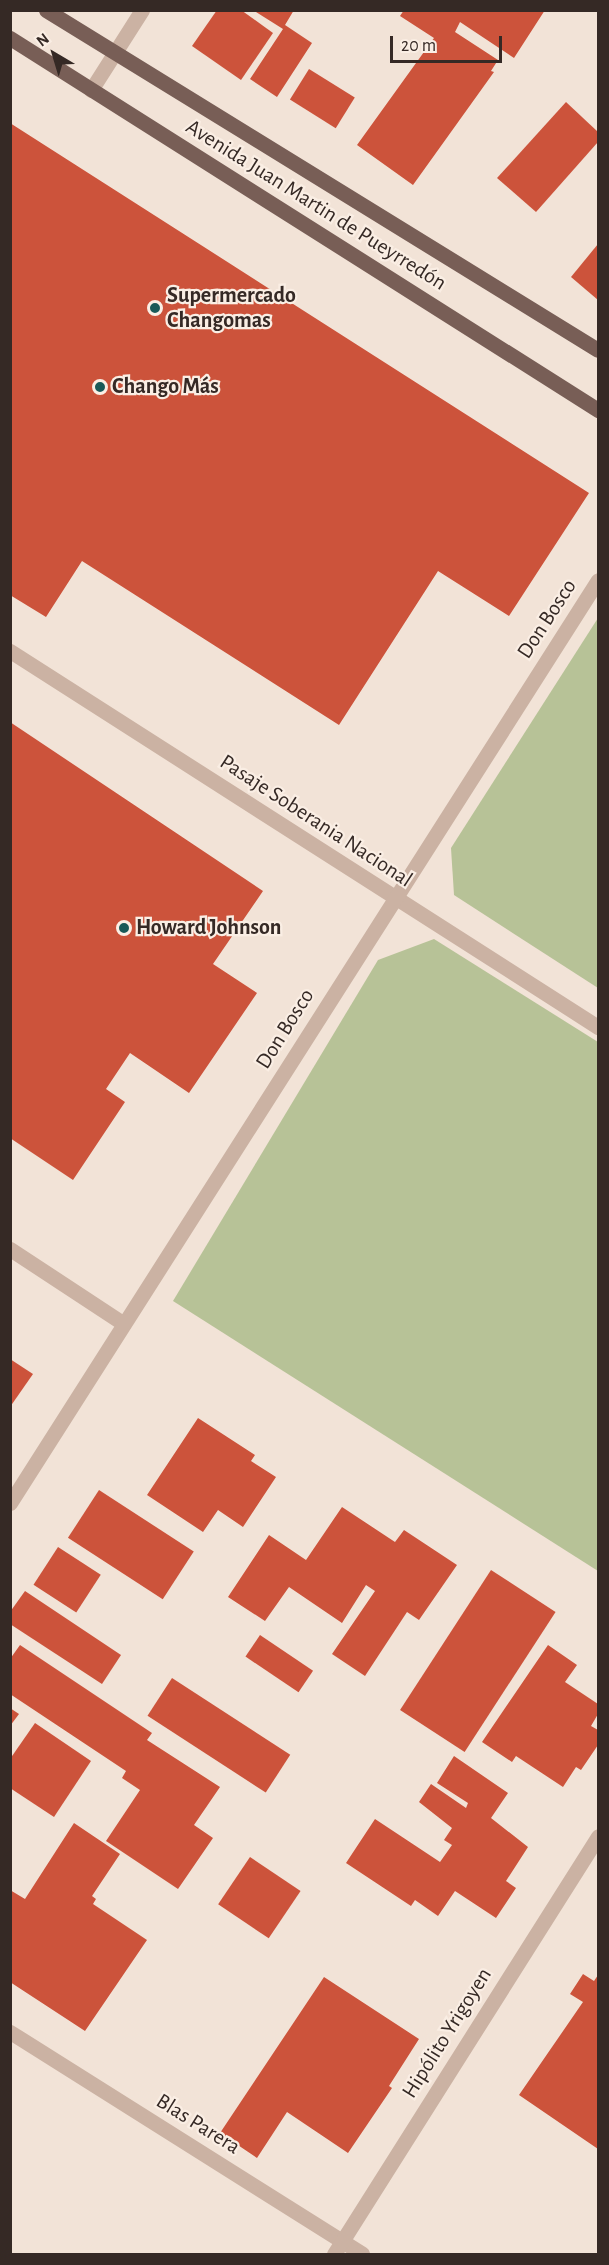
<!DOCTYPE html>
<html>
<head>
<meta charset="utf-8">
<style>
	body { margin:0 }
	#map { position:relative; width:609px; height:2265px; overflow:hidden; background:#f2e3d7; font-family:"Alegreya Sans",sans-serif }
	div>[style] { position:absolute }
	.green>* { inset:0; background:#b7c297 }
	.building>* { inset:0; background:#cc533b; transform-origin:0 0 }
	.minor>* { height:15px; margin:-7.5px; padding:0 7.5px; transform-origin:7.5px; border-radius:7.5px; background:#cbb2a3 }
	.major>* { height:15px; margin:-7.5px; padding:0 7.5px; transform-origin:7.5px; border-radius:7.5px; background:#785e56 }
	.dots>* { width:16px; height:16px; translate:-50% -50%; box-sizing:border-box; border:3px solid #faeee4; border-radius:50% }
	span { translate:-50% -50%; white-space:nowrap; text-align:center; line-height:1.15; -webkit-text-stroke:4.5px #faeee4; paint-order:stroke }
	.street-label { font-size:22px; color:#352925 }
	.poi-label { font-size:22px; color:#352925; font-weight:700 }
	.left { translate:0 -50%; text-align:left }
	.frame { position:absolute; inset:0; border:12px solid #352925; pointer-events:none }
	.north { position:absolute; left:24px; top:24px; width:60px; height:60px; -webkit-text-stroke:4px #faeee4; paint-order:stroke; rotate:322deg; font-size:16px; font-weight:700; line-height:24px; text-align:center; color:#352925 }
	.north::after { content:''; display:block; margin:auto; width:21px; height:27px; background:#352925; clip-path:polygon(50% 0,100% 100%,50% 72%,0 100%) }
	.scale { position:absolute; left:390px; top:36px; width:112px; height:27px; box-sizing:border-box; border:3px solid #352925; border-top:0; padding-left:8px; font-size:18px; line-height:21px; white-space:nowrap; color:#352925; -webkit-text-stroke:4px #faeee4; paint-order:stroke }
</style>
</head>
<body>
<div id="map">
	<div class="green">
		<i style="clip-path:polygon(598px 618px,598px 988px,454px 895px,451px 848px)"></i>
		<i style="clip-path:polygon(434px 939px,598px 1042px,598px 1571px,173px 1301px,378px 960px)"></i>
	</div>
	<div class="building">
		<i style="clip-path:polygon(217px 10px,241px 10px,273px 33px,241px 80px,192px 46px)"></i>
		<i style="clip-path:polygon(253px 10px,294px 10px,285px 25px,312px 43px,277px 97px,250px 79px,283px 29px)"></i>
		<i style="clip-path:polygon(404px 10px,545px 10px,514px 58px,460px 22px,455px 32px,498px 60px,491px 71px,494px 72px,413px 185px,357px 145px,434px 38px,400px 16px)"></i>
		<i style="left:309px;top:69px;width:54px;height:36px;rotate:32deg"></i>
		<i style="clip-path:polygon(566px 102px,598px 132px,598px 142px,536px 212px,497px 178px)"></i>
		<i style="clip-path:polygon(10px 123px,589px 493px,509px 616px,438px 571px,339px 725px,82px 561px,46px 617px,10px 595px)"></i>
		<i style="clip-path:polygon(598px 244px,598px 300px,571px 277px)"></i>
		<i style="clip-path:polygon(10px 722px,263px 891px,213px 964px,257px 993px,189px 1093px,130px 1053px,106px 1089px,125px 1102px,73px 1180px,10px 1138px)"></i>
		<i style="clip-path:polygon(10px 1359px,33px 1374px,10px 1407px)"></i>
		<i style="clip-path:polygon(198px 1418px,255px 1455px,251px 1461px,276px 1477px,243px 1527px,218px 1510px,203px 1532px,147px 1495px)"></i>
		<i style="left:99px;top:1490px;width:113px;height:57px;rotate:33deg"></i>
		<i style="clip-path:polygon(342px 1507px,395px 1542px,404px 1530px,457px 1565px,419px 1620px,407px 1612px,365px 1676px,332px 1654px,375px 1591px,366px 1585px,342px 1623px,289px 1587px,265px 1621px,228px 1597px,269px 1535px,306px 1560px)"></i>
		<i style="left:58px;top:1547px;width:51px;height:45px;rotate:33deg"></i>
		<i style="left:491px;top:1570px;width:77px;height:167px;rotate:33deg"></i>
		<i style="clip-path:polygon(25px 1591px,121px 1655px,102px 1684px,10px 1624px,10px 1612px)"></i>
		<i style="left:260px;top:1635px;width:64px;height:26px;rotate:34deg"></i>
		<i style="clip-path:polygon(20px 1645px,152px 1733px,147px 1740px,220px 1787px,194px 1825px,213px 1838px,178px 1889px,106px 1841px,140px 1790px,122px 1778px,126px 1771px,10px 1694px,10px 1659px)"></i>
		<i style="clip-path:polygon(548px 1645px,577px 1665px,565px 1682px,598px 1704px,598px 1714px,591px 1726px,598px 1730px,598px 1745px,581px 1770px,576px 1767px,563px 1787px,516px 1756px,512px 1762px,482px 1742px)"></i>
		<i style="left:172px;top:1678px;width:141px;height:45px;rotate:33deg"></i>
		<i style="clip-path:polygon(10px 1708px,19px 1714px,10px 1726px)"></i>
		<i style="clip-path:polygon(35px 1723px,91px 1761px,54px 1817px,10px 1788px,10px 1759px)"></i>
		<i style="clip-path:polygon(454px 1756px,508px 1793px,491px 1818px,528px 1847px,506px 1881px,516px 1888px,496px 1918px,455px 1891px,438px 1916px,415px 1900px,411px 1906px,346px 1863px,375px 1819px,440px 1862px,452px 1845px,444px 1840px,452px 1828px,419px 1802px,431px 1784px,466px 1808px,468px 1803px,437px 1783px)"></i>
		<i style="clip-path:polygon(74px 1823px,120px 1854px,92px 1896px,96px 1899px,93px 1904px,147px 1940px,85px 2031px,10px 1982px,10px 1890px,25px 1899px)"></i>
		<i style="left:250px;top:1857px;width:61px;height:57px;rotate:34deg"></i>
		<i style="clip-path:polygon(583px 1974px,594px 1981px,598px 1975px,598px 2149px,519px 2095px,583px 2002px,570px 1994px)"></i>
		<i style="clip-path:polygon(324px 1977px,419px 2039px,389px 2086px,392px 2088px,348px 2153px,287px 2112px,257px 2158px,220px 2133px)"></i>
	</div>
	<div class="minor">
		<i style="left:91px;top:90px;width:95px;rotate:-57.5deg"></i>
		<i style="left:10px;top:651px;width:698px;rotate:32.6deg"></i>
		<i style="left:10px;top:1249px;width:136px;rotate:33.3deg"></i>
		<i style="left:10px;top:1503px;width:1094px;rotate:-57.5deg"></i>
		<i style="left:10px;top:2032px;width:416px;rotate:32.2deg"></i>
		<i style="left:334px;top:2254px;width:494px;rotate:-57.7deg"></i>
	</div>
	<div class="major">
		<i style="left:46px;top:10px;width:648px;rotate:31.63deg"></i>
		<i style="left:10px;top:38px;width:696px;rotate:32.32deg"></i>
	</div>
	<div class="dots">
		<i style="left:155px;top:308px;background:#195958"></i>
		<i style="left:100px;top:387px;background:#195958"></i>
		<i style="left:124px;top:928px;background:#195958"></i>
	</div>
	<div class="street-label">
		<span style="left:316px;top:205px;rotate:32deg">Avenida Juan Martin de Pueyrredón</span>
		<span style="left:547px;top:619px;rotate:-57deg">Don Bosco</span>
		<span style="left:316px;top:821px;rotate:33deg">Pasaje Soberania Nacional</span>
		<span style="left:285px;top:1029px;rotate:-58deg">Don Bosco</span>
		<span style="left:447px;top:2033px;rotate:-58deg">Hipólito Yrigoyen</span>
		<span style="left:198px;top:2124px;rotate:32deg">Blas Parera</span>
	</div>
	<div class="poi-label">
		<span class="left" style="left:167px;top:308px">Supermercado<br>Changomas</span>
		<span class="left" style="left:112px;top:387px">Chango Más</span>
		<span class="left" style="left:136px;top:928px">Howard Johnson</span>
	</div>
	<div class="frame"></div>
	<div class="north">N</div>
	<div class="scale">20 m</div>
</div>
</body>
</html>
